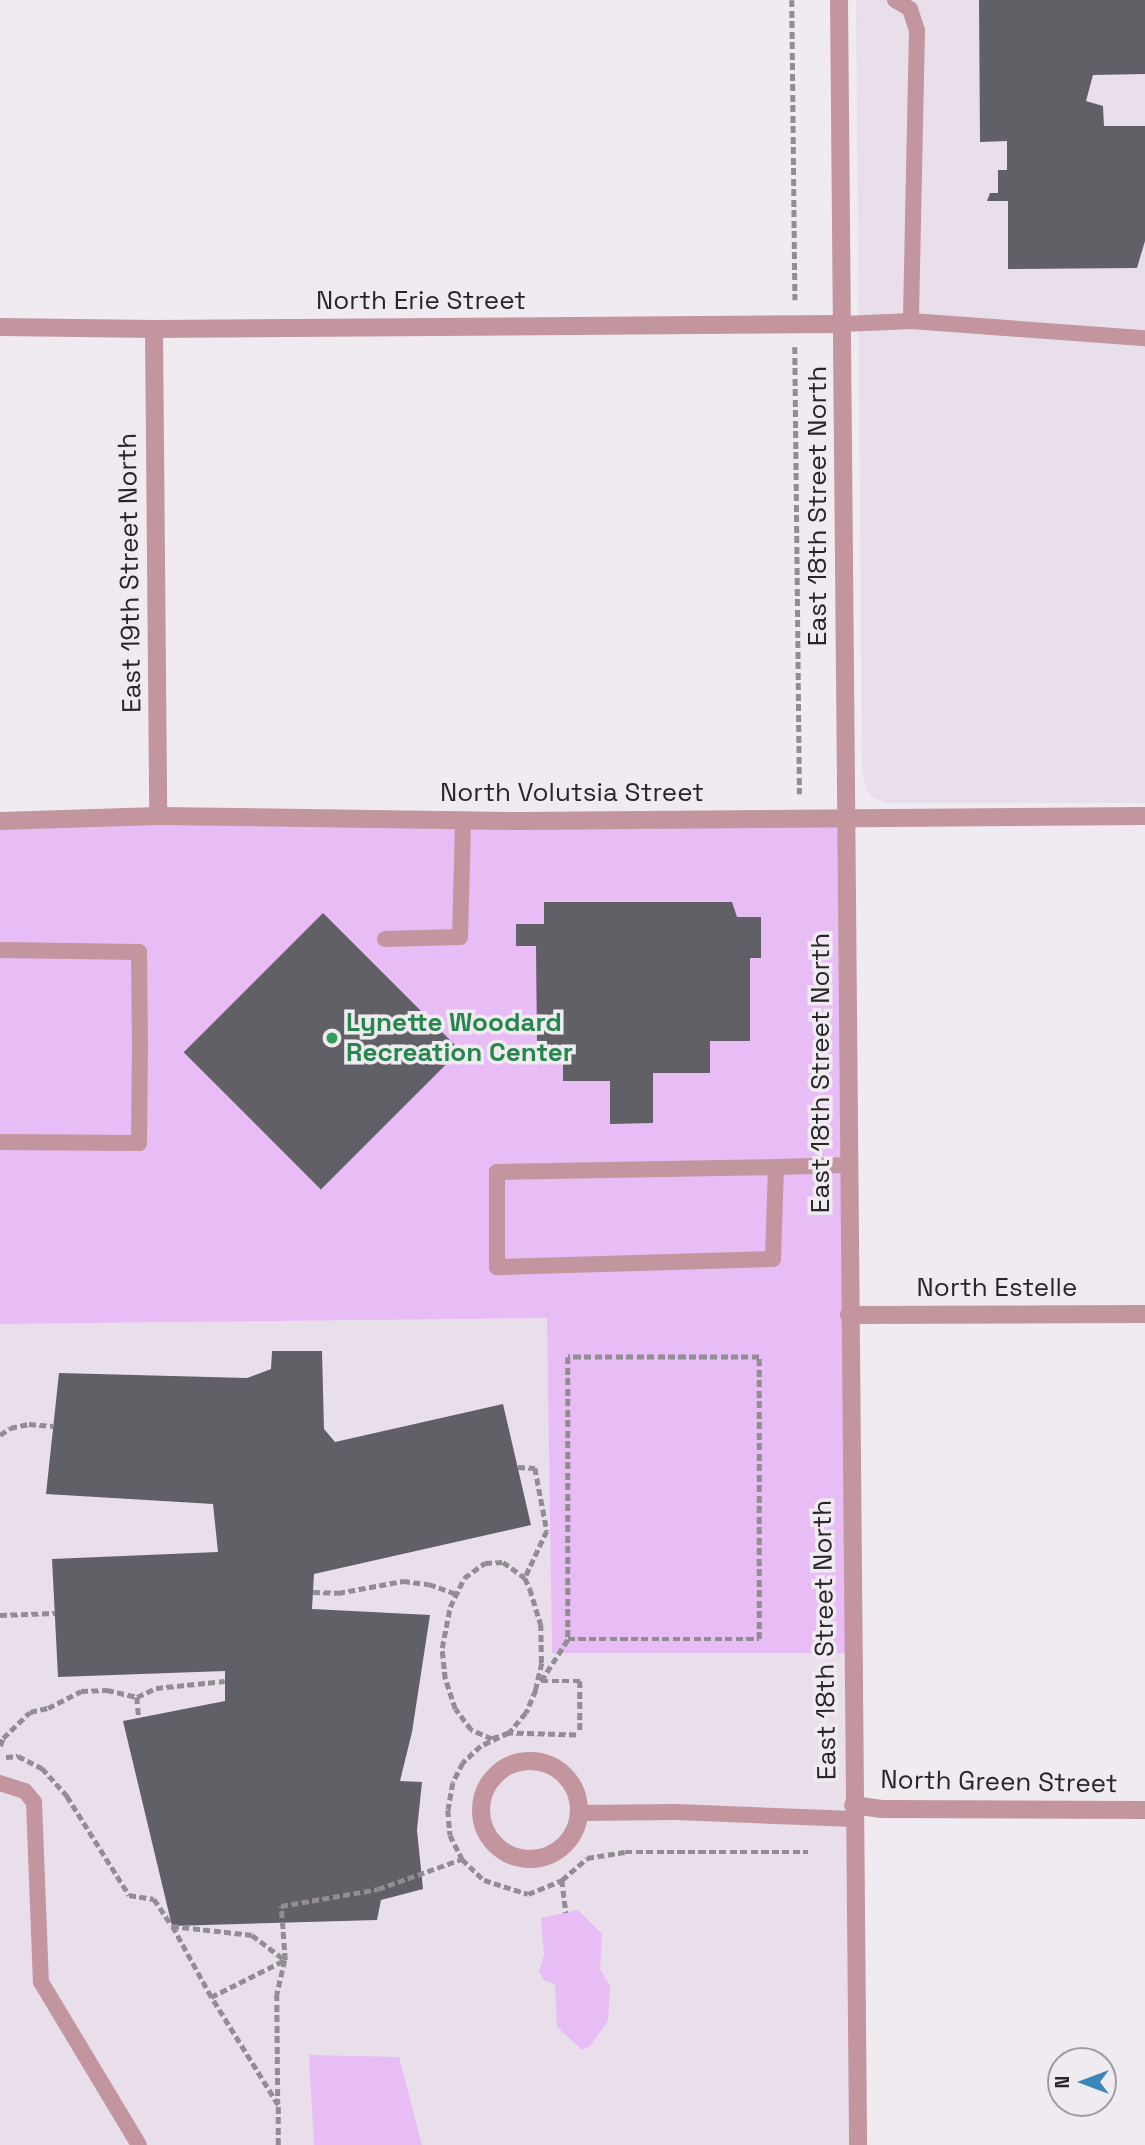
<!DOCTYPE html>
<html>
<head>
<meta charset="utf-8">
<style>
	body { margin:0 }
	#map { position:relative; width:1145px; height:2145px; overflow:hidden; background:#f0ebf1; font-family:"Space Grotesk",sans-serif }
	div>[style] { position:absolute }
	.built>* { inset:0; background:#e8dfeb }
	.green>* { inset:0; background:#e8bcf5 }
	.building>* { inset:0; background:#616066; transform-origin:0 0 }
	.path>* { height:4.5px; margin-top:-2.25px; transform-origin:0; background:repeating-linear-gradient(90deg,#918d92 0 7px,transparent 0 10.5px) }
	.service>* { height:16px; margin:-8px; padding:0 8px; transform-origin:8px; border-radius:8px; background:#c3959e }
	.minor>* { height:18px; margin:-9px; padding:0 9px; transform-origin:9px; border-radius:9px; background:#c3959e }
	.minor>.ring { margin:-9px; padding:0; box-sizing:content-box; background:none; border:18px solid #c3959e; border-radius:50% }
	.dots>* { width:19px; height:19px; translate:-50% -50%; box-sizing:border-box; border:4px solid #f0ebf1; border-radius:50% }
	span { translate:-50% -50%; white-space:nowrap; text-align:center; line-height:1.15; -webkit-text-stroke:7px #f0ebf1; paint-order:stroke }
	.street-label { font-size:26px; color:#282629 }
	.leisure-label { font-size:26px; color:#27864d; font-weight:700 }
	.left { translate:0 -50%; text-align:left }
	.north { position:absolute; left:1047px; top:2047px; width:70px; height:70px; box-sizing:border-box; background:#f0ebf1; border:2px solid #a09ca1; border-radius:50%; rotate:270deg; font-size:19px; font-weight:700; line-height:28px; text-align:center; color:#282629 }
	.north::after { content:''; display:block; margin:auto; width:24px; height:32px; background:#3987b9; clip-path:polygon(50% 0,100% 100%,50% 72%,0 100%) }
</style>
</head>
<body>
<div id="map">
	<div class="built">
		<i style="clip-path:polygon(856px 0,1145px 0,1145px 803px,886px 803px,873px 798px,866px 790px,862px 769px)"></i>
		<i style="clip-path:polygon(547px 1318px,552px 1653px,851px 1653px,858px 2145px,0 2145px,0 1324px)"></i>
	</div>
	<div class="green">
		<i style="clip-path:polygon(846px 817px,851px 1653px,552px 1653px,547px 1318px,0 1324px,0 823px)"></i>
		<i style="clip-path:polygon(578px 1910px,602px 1934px,600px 1969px,610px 1986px,608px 2021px,589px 2047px,582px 2050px,557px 2027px,555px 1984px,544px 1980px,539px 1972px,544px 1955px,541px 1918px)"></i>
		<i style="clip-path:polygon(309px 2055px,399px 2057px,422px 2145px,314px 2145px)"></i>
	</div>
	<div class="building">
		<i style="clip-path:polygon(979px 0,1145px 0,1145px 74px,1093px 75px,1086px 101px,1103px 106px,1104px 126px,1145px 126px,1145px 241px,1137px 268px,1008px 269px,1008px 201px,987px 201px,990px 193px,998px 193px,998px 170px,1007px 170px,1007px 141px,980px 142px)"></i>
		<i style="clip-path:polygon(544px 902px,732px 902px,737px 917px,761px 917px,761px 958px,750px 958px,750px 1041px,710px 1041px,710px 1073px,653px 1073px,653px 1123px,610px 1124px,610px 1081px,563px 1081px,563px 1045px,537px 1045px,536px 946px,516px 946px,516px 924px,544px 924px)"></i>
		<i style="left:323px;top:913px;width:194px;height:197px;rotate:45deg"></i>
		<i style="clip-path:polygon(272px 1351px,322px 1351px,324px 1429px,335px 1442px,503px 1404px,531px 1525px,314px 1574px,312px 1609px,430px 1615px,412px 1732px,400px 1781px,422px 1782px,417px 1830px,423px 1889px,381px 1900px,377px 1920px,172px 1926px,123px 1721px,225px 1701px,225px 1671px,58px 1677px,52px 1559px,218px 1552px,213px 1504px,46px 1494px,59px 1373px,247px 1378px,271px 1369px)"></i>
	</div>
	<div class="path">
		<i style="left:792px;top:0;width:300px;rotate:89.4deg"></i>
		<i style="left:795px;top:347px;width:447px;rotate:89.4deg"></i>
		<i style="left:0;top:1435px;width:12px;rotate:-35deg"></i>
		<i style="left:10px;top:1428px;width:19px;rotate:-12deg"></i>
		<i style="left:29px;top:1424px;width:24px;rotate:5deg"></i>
		<i style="left:518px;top:1467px;width:17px;rotate:3deg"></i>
		<i style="left:535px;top:1468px;width:64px;rotate:79.2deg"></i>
		<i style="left:547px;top:1531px;width:52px;rotate:115.1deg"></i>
		<i style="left:503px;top:1562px;width:27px;rotate:36deg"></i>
		<i style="left:525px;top:1578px;width:12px;rotate:66deg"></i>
		<i style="left:530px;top:1589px;width:37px;rotate:73deg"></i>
		<i style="left:541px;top:1624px;width:39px;rotate:89deg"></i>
		<i style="left:542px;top:1663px;width:28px;rotate:103deg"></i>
		<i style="left:536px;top:1690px;width:25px;rotate:113deg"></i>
		<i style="left:526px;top:1713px;width:26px;rotate:130deg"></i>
		<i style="left:509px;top:1733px;width:18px;rotate:161deg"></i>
		<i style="left:492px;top:1739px;width:23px;rotate:-157deg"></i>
		<i style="left:471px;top:1730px;width:26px;rotate:-127deg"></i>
		<i style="left:455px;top:1709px;width:32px;rotate:-108deg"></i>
		<i style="left:445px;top:1679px;width:31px;rotate:-96deg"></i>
		<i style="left:442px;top:1648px;width:42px;rotate:-79deg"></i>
		<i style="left:450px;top:1607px;width:32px;rotate:-64deg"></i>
		<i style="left:464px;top:1578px;width:26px;rotate:-36deg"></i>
		<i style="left:485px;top:1563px;width:18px;rotate:-3deg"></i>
		<i style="left:313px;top:1592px;width:25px;rotate:2deg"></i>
		<i style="left:338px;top:1593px;width:66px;rotate:-10.5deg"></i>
		<i style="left:403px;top:1581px;width:26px;rotate:7deg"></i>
		<i style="left:429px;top:1584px;width:30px;rotate:20deg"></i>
		<i style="left:0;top:1615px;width:55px;rotate:-2.1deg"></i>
		<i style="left:541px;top:1681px;width:50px;rotate:-57.3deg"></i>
		<i style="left:568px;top:1639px;width:191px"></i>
		<i style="left:759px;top:1639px;width:282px;rotate:-90deg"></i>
		<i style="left:759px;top:1357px;width:191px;rotate:180deg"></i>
		<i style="left:568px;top:1357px;width:282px;rotate:90deg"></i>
		<i style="left:541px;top:1681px;width:39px"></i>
		<i style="left:580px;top:1681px;width:51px;rotate:90deg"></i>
		<i style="left:137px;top:1697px;width:21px;rotate:-25deg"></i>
		<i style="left:156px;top:1688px;width:69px;rotate:-5.8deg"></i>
		<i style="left:576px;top:1735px;width:67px;rotate:-178.3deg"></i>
		<i style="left:509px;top:1733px;width:31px;rotate:155deg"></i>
		<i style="left:481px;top:1746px;width:25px;rotate:137deg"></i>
		<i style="left:463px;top:1763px;width:22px;rotate:117deg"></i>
		<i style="left:453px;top:1783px;width:27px;rotate:100deg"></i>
		<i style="left:448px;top:1810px;width:25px;rotate:85deg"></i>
		<i style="left:450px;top:1835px;width:27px;rotate:63deg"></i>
		<i style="left:462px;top:1859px;width:30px;rotate:44deg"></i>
		<i style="left:484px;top:1880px;width:46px;rotate:17.7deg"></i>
		<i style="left:528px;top:1894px;width:37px;rotate:-22deg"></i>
		<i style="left:562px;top:1880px;width:33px;rotate:-41deg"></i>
		<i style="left:587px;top:1858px;width:38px;rotate:-9deg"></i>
		<i style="left:625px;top:1852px;width:183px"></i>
		<i style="left:0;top:1746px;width:9px;rotate:-69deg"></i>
		<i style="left:3px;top:1738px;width:37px;rotate:-44deg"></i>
		<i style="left:30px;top:1712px;width:18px;rotate:-13deg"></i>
		<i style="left:48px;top:1708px;width:37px;rotate:-27deg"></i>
		<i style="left:81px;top:1691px;width:26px;rotate:-2deg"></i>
		<i style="left:107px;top:1690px;width:31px;rotate:13deg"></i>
		<i style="left:137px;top:1697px;width:21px;rotate:85deg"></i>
		<i style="left:6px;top:1757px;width:12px;rotate:-5deg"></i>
		<i style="left:18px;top:1756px;width:27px;rotate:27deg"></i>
		<i style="left:42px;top:1768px;width:38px;rotate:48deg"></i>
		<i style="left:67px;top:1796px;width:117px;rotate:57.9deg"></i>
		<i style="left:129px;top:1895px;width:25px;rotate:9deg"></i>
		<i style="left:154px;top:1899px;width:32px;rotate:56deg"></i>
		<i style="left:562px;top:1880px;width:33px;rotate:83deg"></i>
		<i style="left:211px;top:1997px;width:81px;rotate:-118.8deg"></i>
		<i style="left:172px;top:1926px;width:81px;rotate:6.4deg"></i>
		<i style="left:252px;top:1935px;width:41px;rotate:37.1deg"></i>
		<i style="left:285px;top:1960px;width:35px;rotate:103deg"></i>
		<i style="left:277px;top:1994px;width:110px;rotate:89.5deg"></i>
		<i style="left:278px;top:2145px;width:40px;rotate:-90deg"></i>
		<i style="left:278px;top:2105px;width:127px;rotate:-121.8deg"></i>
		<i style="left:211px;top:1997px;width:83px;rotate:-26.6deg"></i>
		<i style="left:285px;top:1960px;width:54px;rotate:-94.2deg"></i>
		<i style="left:281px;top:1906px;width:98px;rotate:-9.9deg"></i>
		<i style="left:378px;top:1889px;width:89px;rotate:-19.7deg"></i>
	</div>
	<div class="service">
		<i style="left:895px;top:0;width:17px;rotate:31deg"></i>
		<i style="left:910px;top:9px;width:22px;rotate:72deg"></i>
		<i style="left:917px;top:30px;width:291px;rotate:91.2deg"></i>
		<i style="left:843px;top:324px;width:68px;rotate:-2.5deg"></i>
		<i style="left:911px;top:321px;width:235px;rotate:4.2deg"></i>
		<i style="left:385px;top:939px;width:75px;rotate:-1.5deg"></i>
		<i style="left:460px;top:937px;width:116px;rotate:-88.5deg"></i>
		<i style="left:0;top:950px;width:139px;rotate:0.8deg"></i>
		<i style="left:139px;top:952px;width:93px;rotate:89.4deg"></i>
		<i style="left:140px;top:1045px;width:98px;rotate:90.6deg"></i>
		<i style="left:139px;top:1143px;width:139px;rotate:-179.6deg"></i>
		<i style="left:776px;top:1167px;width:92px;rotate:91.9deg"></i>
		<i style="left:773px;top:1259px;width:276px;rotate:178.3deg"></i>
		<i style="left:497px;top:1267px;width:95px;rotate:-90deg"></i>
		<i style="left:497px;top:1172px;width:279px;rotate:-1deg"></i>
		<i style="left:776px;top:1167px;width:72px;rotate:-1.6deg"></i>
		<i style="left:0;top:1783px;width:26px;rotate:18deg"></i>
		<i style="left:25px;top:1791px;width:14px;rotate:51deg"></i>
		<i style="left:34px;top:1802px;width:180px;rotate:87.8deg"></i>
		<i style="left:41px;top:1982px;width:190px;rotate:59deg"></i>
		<i style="left:579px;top:1813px;width:98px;rotate:-0.6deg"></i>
		<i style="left:677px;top:1812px;width:176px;rotate:2.3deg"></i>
	</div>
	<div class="minor">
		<i style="left:839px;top:0;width:2145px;rotate:89.49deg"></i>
		<i style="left:0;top:327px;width:154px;rotate:0.7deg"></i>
		<i style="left:154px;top:329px;width:689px;rotate:-0.42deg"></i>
		<i style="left:154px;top:329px;width:487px;rotate:89.5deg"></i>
		<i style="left:0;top:821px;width:158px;rotate:-1.8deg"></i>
		<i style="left:158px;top:816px;width:363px;rotate:0.8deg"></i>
		<i style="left:521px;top:821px;width:624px;rotate:-0.46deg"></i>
		<i style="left:849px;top:1315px;width:296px;rotate:-0.2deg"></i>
		<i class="ring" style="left:481px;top:1761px;width:80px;height:80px"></i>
		<i style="left:853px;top:1805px;width:29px;rotate:8deg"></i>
		<i style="left:882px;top:1809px;width:263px;rotate:0.2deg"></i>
	</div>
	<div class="dots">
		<i style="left:332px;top:1038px;background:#2e9e5b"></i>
	</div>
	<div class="street-label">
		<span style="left:421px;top:301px">North Erie Street</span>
		<span style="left:818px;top:506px;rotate:-90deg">East 18th Street North</span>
		<span style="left:130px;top:573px;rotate:-91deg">East 19th Street North</span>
		<span style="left:572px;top:793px">North Volutsia Street</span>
		<span style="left:821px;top:1073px;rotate:-90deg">East 18th Street North</span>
		<span style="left:997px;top:1288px">North Estelle</span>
		<span style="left:825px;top:1640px;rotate:-91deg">East 18th Street North</span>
		<span style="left:999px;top:1782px;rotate:1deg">North Green Street</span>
	</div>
	<div class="leisure-label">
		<span class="left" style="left:346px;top:1038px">Lynette Woodard<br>Recreation Center</span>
	</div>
	<div class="north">N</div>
</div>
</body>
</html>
